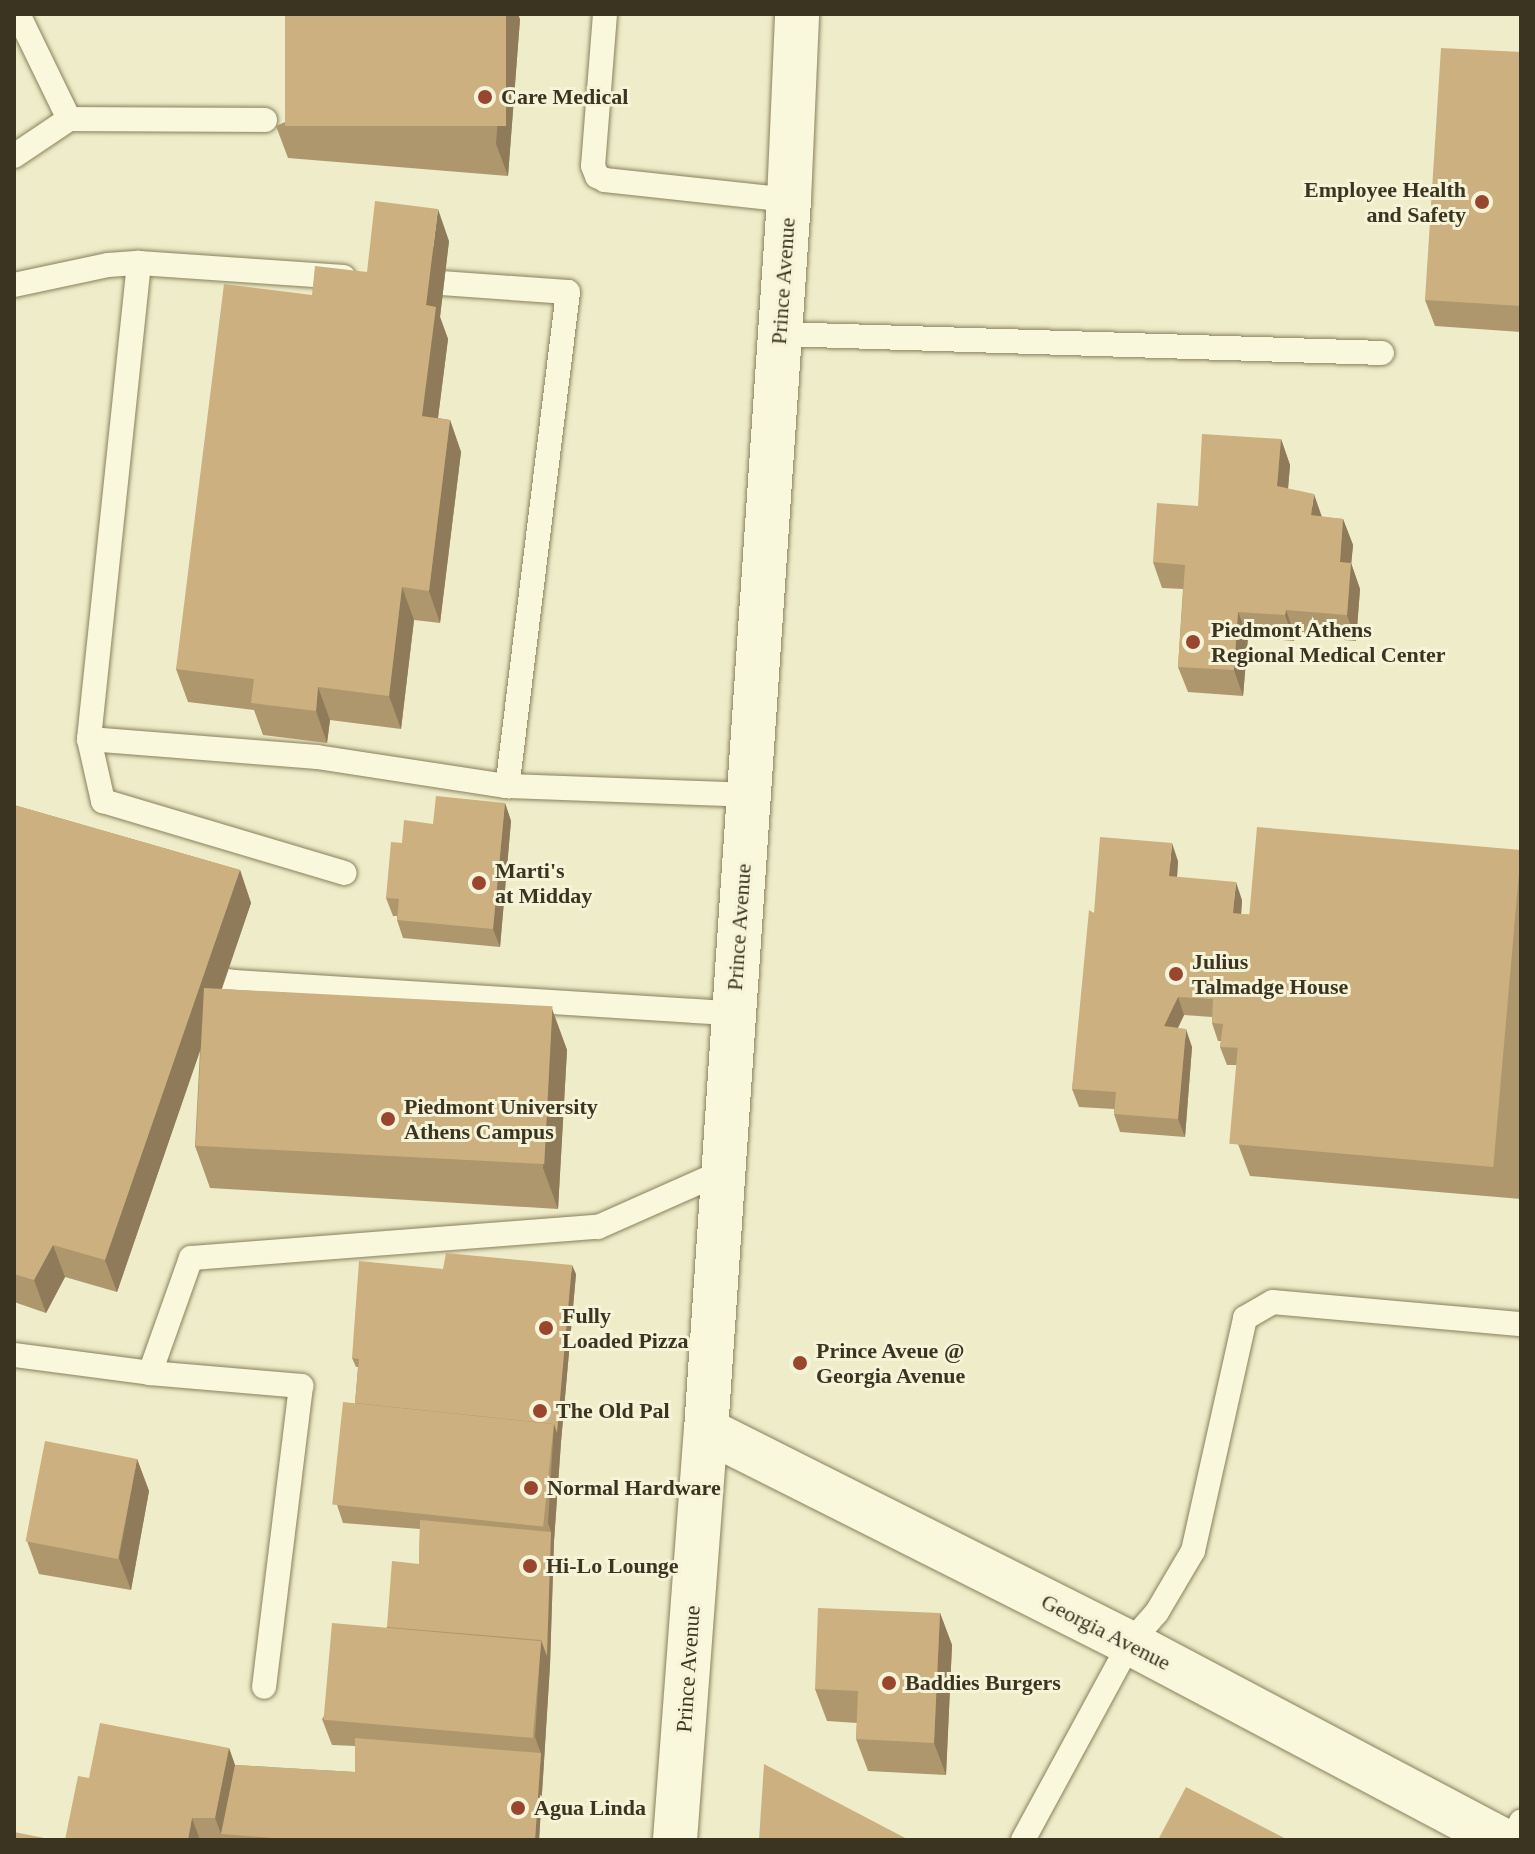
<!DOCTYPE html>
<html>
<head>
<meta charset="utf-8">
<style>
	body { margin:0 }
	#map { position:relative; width:1535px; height:1854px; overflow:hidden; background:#eeecc9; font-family:"Times New Roman",serif }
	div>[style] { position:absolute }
	.roads { filter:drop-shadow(0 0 2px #8a805d) drop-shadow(0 0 2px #8a805d) }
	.service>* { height:24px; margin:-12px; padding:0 12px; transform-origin:12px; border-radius:12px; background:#f9f7dc }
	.minor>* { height:44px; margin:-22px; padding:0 22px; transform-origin:22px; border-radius:22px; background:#f9f7dc }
	.secondary>* { height:44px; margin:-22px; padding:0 22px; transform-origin:22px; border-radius:22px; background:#f9f7dc }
	.wall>* { inset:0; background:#af976d }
	.shaded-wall>* { inset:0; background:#8f7b59 }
	.building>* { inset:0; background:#ccb07f; transform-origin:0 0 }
	.dots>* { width:22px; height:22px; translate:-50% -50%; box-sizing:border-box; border:4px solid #f6f4d8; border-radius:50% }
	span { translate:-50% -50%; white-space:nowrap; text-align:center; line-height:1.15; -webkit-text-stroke:6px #f6f4d8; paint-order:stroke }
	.poi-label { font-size:22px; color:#3b3421; font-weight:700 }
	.left { translate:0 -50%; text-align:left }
	.right { translate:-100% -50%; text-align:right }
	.street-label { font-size:22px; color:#3b3421 }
	.frame { position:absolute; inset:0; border:16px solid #3b3421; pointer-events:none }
</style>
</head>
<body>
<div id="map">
	<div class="roads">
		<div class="service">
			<i style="left:18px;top:14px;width:117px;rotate:64.1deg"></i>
			<i style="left:605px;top:14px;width:152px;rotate:94.5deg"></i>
			<i style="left:593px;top:166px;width:11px;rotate:68deg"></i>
			<i style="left:597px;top:176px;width:9px;rotate:27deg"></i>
			<i style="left:605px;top:180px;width:185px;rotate:6.2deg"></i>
			<i style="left:14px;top:156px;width:66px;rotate:-33.9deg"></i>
			<i style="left:69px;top:119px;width:196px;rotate:0.3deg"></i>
			<i style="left:139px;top:263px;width:205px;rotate:3.9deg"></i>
			<i style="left:413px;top:281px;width:155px;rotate:4.1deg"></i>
			<i style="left:568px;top:292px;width:498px;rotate:97deg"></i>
			<i style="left:14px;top:285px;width:96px;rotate:-12deg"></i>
			<i style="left:108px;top:265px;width:31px;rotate:-4deg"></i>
			<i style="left:139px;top:263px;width:479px;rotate:96deg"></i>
			<i style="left:89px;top:739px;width:229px;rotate:4.5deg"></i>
			<i style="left:317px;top:757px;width:192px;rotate:8.7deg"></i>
			<i style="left:507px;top:786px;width:241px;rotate:2.1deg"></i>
			<i style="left:779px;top:334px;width:603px;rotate:1.8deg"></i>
			<i style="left:89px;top:739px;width:64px;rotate:77.3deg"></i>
			<i style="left:103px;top:801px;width:252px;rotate:16.6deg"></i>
			<i style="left:193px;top:976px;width:41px;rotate:8.3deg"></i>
			<i style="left:234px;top:982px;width:500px;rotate:3.6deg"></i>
			<i style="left:14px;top:1355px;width:137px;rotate:7.5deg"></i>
			<i style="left:150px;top:1373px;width:122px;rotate:-70.4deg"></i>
			<i style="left:191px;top:1258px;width:408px;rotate:-4.4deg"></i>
			<i style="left:598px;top:1227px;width:136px;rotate:-23.9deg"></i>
			<i style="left:150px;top:1373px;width:152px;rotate:4.9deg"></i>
			<i style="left:301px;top:1386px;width:303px;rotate:97deg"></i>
			<i style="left:1023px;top:1840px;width:224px;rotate:-61.5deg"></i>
			<i style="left:1130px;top:1643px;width:41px;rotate:-48.9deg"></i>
			<i style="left:1157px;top:1612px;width:71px;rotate:-59.5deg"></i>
			<i style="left:1193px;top:1551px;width:239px;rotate:-77.4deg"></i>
			<i style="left:1245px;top:1318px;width:32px;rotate:-30deg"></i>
			<i style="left:1273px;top:1302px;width:249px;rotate:5.1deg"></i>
			<i style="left:1511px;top:1840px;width:21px;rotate:-61deg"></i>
		</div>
		<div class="minor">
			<i style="left:706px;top:1430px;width:474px;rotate:26.7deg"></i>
			<i style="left:1130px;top:1643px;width:421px;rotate:27.9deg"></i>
		</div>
		<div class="secondary">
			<i style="left:675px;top:1840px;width:411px;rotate:-85.7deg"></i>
			<i style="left:706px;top:1430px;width:1233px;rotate:-86.14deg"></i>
			<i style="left:789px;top:200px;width:186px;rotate:-87.5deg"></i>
		</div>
	</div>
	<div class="wall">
		<i style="clip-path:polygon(520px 19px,508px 176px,288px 158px,276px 126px)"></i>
		<i style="clip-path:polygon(1521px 52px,1521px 332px,1435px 326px,1425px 300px)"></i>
		<i style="clip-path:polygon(449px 241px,440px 317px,448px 339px,438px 418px,450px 420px,461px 452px,440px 623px,414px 620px,401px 729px,330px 720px,327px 743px,263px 735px,254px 710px,188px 702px,176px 669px,312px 295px,367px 272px)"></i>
		<i style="clip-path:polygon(1281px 439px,1290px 465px,1288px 489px,1322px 517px,1343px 519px,1353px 545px,1351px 563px,1360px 589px,1356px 641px,1295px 636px,1294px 641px,1248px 637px,1243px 696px,1188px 692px,1178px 667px,1183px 589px,1162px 588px,1153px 562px,1198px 506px)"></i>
		<i style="clip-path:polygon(505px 803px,511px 821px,500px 947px,403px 938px,397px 920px,397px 916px,393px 916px,386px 898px,402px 843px,433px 824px)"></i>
		<i style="clip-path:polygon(14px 805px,240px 870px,251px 903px,222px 989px,552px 1009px,567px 1050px,558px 1209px,210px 1188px,195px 1146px,200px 1050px,117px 1292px,65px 1277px,46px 1313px,14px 1302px)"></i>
		<i style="clip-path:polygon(1521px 850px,1521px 1199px,1250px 1176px,1238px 1144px,1243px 1065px,1227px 1065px,1220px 1047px,1221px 1041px,1218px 1041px,1212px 1023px,1212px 1017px,1184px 1015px,1178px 1028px,1192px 1047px,1185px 1137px,1120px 1132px,1114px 1114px,1114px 1109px,1079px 1107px,1072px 1089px,1094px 913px,1178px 861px,1177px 877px,1242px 900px,1241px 914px,1252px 915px)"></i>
		<i style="clip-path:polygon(443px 1269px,576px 1274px,561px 1442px,554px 1541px,550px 1665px,539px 1840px,65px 1840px,229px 1748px,235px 1765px,355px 1772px,355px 1746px,332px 1745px,322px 1719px,387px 1627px,419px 1564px,420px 1529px,343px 1523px,337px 1505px,355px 1403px,358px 1367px,356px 1367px,352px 1358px)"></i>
		<i style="clip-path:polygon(137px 1459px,149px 1491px,131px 1590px,39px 1574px,27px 1541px)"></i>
		<i style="clip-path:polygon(940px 1613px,952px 1645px,946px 1775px,868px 1771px,856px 1739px,857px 1723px,827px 1721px,815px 1689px)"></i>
	</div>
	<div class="shaded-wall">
		<i style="clip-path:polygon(506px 14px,518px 14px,520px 19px,508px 176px,496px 144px)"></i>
		<i style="clip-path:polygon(438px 209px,449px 241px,440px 317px,448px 339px,434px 449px,422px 416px,426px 305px)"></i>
		<i style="clip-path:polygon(450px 420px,461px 452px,440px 623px,429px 591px)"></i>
		<i style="clip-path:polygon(1281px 439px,1290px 465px,1286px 512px,1277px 486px)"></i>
		<i style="clip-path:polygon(1314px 494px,1323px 520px,1311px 515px)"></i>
		<i style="clip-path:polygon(1343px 519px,1353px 545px,1349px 588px,1340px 562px)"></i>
		<i style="clip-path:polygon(1351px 563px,1360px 589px,1356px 641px,1347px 615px)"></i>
		<i style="clip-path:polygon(402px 587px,414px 620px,401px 729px,389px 696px)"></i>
		<i style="clip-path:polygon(1286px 610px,1295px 636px,1294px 641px,1285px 615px)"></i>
		<i style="clip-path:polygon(1238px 612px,1248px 637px,1243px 696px,1234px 670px)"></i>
		<i style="clip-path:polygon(318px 687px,330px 720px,327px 743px,316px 711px)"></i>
		<i style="clip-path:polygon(505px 803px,511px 821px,500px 947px,493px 929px)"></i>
		<i style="clip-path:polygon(1172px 843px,1178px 861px,1176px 894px,1169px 876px)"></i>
		<i style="clip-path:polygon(240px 870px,251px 903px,117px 1292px,105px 1260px)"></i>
		<i style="clip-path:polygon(1236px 882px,1242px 900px,1240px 931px,1233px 913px)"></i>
		<i style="clip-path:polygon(1178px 997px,1184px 1015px,1170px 1044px,1164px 1026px)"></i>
		<i style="clip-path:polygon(552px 1009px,567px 1050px,558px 1209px,543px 1168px)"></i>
		<i style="clip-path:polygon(1186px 1029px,1192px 1047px,1185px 1137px,1178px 1119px)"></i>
		<i style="clip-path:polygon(53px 1245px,65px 1277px,46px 1313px,34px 1280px)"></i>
		<i style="clip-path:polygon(572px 1265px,576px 1274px,561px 1442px,554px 1541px,550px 1665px,544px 1762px,535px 1737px,541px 1640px,551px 1532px,548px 1523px,554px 1424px)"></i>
		<i style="clip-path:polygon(137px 1459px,149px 1491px,131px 1590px,119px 1558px)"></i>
		<i style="clip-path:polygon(940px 1613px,952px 1645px,946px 1775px,934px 1743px)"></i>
		<i style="clip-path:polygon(229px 1748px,238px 1774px,221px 1834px,215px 1818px)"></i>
		<i style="clip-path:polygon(541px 1753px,544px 1762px,539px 1840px,535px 1840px)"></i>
		<i style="clip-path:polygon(192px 1818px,200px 1840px,188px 1840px)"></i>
	</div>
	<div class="building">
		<i style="left:285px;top:14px;width:221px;height:112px"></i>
		<i style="clip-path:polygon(1441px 48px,1521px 52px,1521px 306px,1425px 300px)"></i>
		<i style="clip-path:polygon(375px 201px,438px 209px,426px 305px,436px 307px,422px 416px,450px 420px,429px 591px,402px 587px,389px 696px,318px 687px,316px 711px,251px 703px,254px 679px,176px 669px,224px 284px,312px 295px,315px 266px,367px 272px)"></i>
		<i style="clip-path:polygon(1202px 434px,1281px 439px,1277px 486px,1314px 494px,1311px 515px,1343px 519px,1340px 562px,1351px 563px,1347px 615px,1286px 610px,1285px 615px,1238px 612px,1234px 670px,1178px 667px,1185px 565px,1153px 562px,1157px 503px,1198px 506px)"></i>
		<i style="clip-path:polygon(436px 796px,505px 803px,493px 929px,397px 920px,399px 899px,386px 898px,391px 842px,402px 843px,404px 820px,433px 824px)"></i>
		<i style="clip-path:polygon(14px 805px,240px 870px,105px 1260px,53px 1245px,34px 1280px,14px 1274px)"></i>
		<i style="left:1257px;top:827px;width:265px;height:318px;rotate:5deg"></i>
		<i style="clip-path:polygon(1100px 837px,1172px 843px,1169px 876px,1236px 882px,1233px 913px,1252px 915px,1244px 1048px,1220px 1047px,1223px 1024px,1212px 1023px,1213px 999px,1178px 997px,1164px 1026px,1186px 1029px,1178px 1119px,1114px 1114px,1116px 1092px,1072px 1089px,1089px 910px,1094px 913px)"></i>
		<i style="left:204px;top:988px;width:349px;height:158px;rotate:3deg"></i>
		<i style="clip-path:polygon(446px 1253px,572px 1265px,557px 1433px,554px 1424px,355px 1403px,359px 1359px,352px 1358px,359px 1261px,443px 1269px)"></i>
		<i style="left:343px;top:1402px;width:212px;height:103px;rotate:6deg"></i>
		<i style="left:45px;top:1441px;width:94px;height:102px;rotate:11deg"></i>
		<i style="clip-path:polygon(420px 1520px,551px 1532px,547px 1656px,541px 1640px,387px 1627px,392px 1561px,419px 1564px)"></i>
		<i style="clip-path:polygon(818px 1608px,940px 1613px,934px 1743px,856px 1739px,858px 1691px,815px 1689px)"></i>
		<i style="left:332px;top:1623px;width:210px;height:97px;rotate:5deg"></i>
		<i style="clip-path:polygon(100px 1723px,229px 1748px,215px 1818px,192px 1818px,188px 1840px,65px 1840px,78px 1776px,89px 1778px)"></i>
		<i style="clip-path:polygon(355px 1738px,541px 1753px,535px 1840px,297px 1840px,221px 1834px,235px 1765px,355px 1772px)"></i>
		<i style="clip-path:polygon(764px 1764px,909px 1840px,759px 1840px)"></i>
		<i style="clip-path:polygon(1186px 1787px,1288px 1840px,1158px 1840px)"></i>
		<i style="clip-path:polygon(14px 1832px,44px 1838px,43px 1840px,14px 1840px)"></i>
	</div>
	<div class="dots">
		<i style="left:485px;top:97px;background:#99462e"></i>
		<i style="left:1482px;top:202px;background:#99462e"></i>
		<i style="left:1193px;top:642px;background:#99462e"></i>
		<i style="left:479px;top:883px;background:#99462e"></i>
		<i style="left:1176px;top:974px;background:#99462e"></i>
		<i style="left:388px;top:1119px;background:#99462e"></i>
		<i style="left:546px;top:1328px;background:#99462e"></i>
		<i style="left:800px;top:1363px;background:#99462e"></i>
		<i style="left:540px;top:1411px;background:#99462e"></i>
		<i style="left:531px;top:1488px;background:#99462e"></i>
		<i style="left:530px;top:1566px;background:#99462e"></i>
		<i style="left:889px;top:1683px;background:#99462e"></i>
		<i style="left:518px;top:1808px;background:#99462e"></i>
	</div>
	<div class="poi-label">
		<span class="left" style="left:501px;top:97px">Care Medical</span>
		<span class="right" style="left:1466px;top:202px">Employee Health<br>and Safety</span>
		<span class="left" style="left:1211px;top:642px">Piedmont Athens<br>Regional Medical Center</span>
		<span class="left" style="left:495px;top:883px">Marti's<br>at Midday</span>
		<span class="left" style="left:1192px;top:974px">Julius<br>Talmadge House</span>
		<span class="left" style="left:404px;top:1119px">Piedmont University<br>Athens Campus</span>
		<span class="left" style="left:562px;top:1328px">Fully<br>Loaded Pizza</span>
		<span class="left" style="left:816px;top:1363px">Prince Aveue @<br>Georgia Avenue</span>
		<span class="left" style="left:556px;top:1411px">The Old Pal</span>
		<span class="left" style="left:547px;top:1488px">Normal Hardware</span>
		<span class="left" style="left:546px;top:1566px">Hi-Lo Lounge</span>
		<span class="left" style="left:905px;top:1683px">Baddies Burgers</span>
		<span class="left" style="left:534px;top:1808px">Agua Linda</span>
	</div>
	<div class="street-label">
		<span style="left:783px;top:281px;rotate:-86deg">Prince Avenue</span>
		<span style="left:739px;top:927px;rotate:-86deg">Prince Avenue</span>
		<span style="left:1106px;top:1632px;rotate:27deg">Georgia Avenue</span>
		<span style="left:688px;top:1669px;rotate:-86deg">Prince Avenue</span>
	</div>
	<div class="frame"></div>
</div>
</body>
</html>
